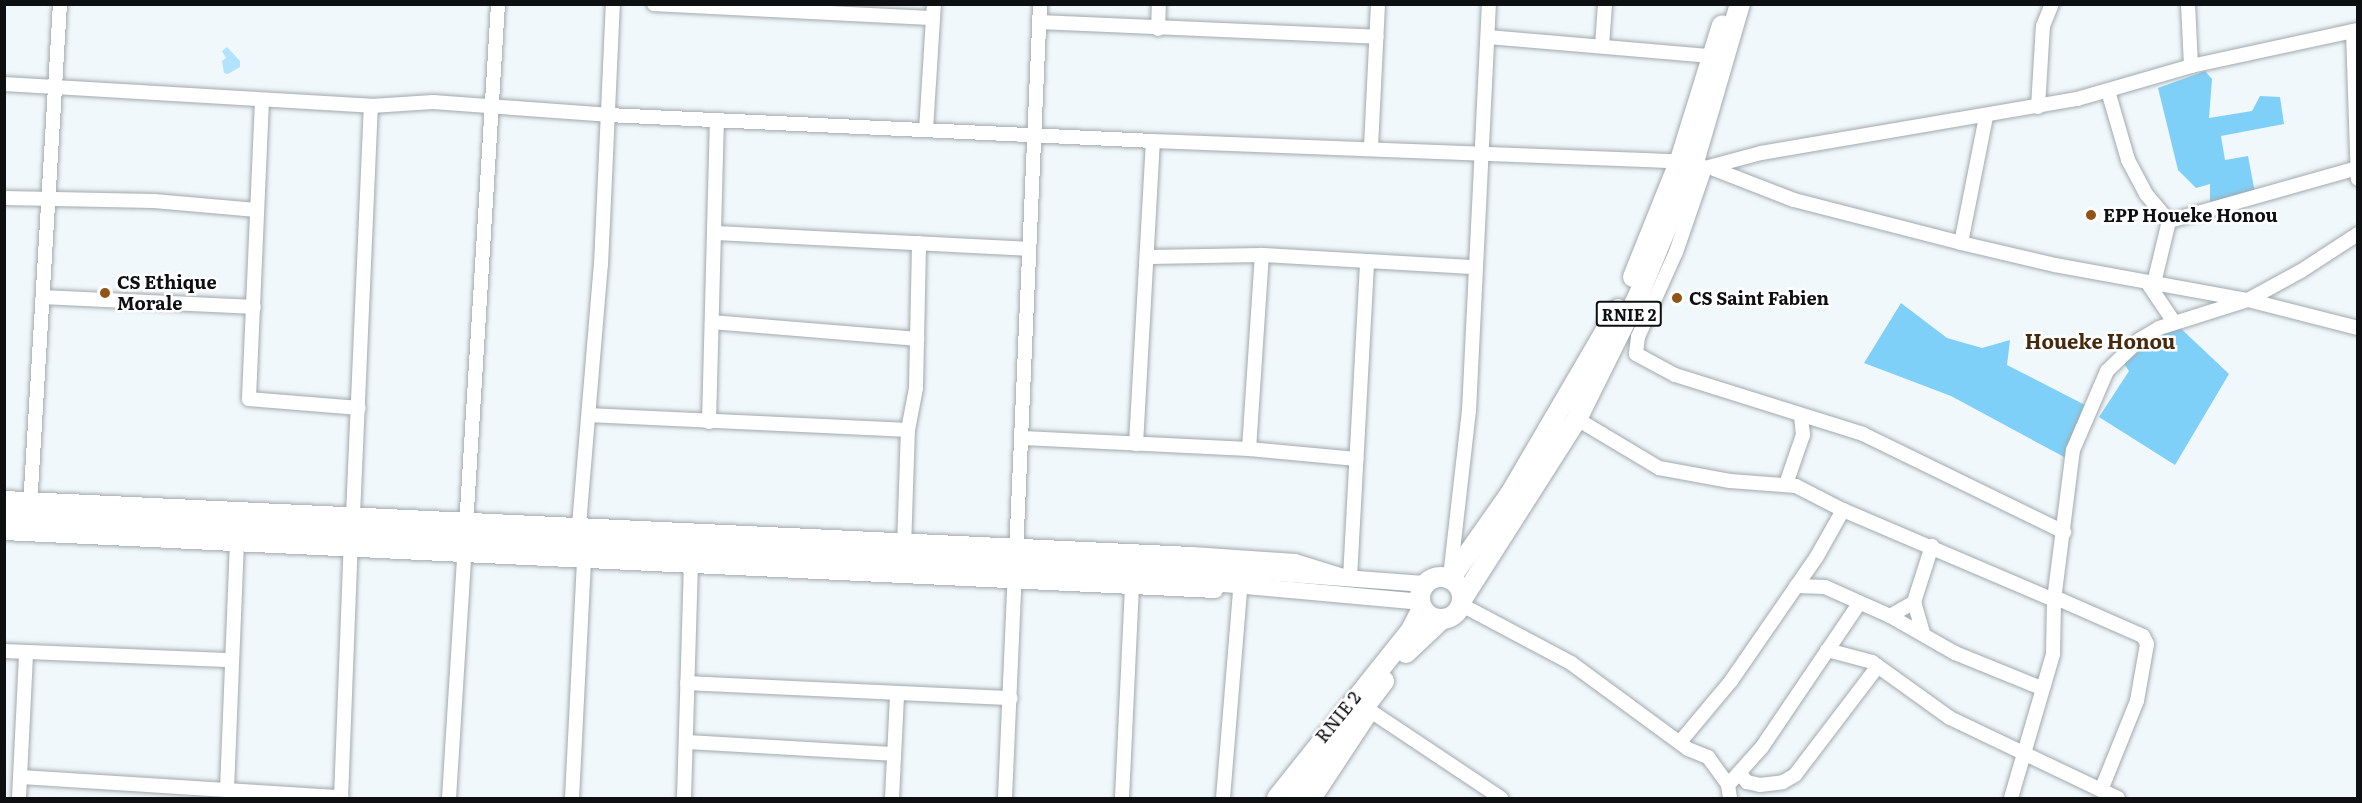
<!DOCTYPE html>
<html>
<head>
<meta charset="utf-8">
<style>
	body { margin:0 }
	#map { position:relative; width:2362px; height:803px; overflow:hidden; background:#f1f8fc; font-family:Literata,serif }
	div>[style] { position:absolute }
	.green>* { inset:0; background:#7fd0f8 }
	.water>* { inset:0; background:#b1e3fe }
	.roads { filter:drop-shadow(0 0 2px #a2a9ac) drop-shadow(0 0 2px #a2a9ac) }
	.minor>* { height:14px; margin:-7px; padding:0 7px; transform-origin:7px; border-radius:7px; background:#fff }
	.major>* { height:16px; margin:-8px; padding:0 8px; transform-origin:8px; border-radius:8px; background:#fff }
	.highway>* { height:20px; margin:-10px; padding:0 10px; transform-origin:10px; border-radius:10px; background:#fff }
	.highway>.ring { margin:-10px; padding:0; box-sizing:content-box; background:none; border:20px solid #fff; border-radius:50% }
	.dots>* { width:16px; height:16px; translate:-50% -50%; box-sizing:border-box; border:3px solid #fff; border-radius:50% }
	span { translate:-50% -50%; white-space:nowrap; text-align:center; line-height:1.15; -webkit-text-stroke:5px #fff; paint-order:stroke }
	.shield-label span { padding:2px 4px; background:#fff; border:2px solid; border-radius:4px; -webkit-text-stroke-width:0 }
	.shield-label { font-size:16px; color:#0d0f10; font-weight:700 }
	.poi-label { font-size:18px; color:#0d0f10; font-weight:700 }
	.left { translate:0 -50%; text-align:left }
	.street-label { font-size:18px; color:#0d0f10 }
	.neighbourhood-label { font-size:20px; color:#47290d; font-weight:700 }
	.frame { position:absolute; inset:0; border:6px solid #0d0f10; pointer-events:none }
</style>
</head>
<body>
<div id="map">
	<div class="green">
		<i style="clip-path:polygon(2205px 71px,2212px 79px,2209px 118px,2252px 111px,2260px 96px,2280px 97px,2284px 124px,2221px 136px,2225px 160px,2248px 156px,2255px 193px,2210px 205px,2210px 184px,2196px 188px,2178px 170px,2158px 88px)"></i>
		<i style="clip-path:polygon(1901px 303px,1947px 338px,1982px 348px,2010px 340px,2007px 365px,2089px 407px,2066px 458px,1951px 396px,1864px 363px)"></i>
		<i style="clip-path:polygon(2174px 322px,2229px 374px,2175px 465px,2099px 417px,2129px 371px,2124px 364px)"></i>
	</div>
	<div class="water">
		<i style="clip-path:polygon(227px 47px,240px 61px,240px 67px,228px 74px,224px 73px,222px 61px,226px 58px,222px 51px)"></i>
	</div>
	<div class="roads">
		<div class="minor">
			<i style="left:654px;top:4px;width:279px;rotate:2.9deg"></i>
			<i style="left:2188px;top:4px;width:62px;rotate:87.2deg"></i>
			<i style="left:1039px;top:22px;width:338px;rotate:2.5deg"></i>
			<i style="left:1158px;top:29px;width:25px;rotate:-88deg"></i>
			<i style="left:2353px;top:31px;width:148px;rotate:88.1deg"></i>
			<i style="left:1488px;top:37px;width:224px;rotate:4.9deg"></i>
			<i style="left:1602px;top:46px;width:42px;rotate:-85.9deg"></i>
			<i style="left:4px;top:84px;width:368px;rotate:3.4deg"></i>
			<i style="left:371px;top:106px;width:62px;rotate:-3.7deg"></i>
			<i style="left:433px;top:102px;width:175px;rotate:4.2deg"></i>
			<i style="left:608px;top:115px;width:546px;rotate:2.73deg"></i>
			<i style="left:1153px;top:141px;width:541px;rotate:2.22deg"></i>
			<i style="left:1694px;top:162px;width:13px;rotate:29deg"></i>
			<i style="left:1705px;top:168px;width:89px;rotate:109deg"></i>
			<i style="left:1676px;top:252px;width:93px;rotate:114.1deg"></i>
			<i style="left:1638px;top:337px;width:17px;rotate:97deg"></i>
			<i style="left:1636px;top:354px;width:44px;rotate:28.3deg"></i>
			<i style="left:1675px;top:375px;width:197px;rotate:17.4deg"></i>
			<i style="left:1863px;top:434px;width:224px;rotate:26deg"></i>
			<i style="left:2108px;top:91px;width:72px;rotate:73.8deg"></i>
			<i style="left:2128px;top:160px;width:38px;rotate:62deg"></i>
			<i style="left:2146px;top:194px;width:35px;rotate:50deg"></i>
			<i style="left:262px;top:100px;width:299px;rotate:92.5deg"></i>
			<i style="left:249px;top:399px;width:110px;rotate:4.7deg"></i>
			<i style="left:2038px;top:107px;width:81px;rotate:-86.5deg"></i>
			<i style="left:2043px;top:26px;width:24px;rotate:-68deg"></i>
			<i style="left:926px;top:130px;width:126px;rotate:-86.4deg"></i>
			<i style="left:1371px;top:147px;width:143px;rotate:-87.2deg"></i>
			<i style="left:1705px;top:168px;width:58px;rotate:-15deg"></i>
			<i style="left:1761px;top:153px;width:321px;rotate:-9.7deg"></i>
			<i style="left:2077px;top:99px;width:119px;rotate:-16.1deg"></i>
			<i style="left:2191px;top:66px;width:171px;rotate:-12.2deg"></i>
			<i style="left:1714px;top:169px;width:86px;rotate:21.2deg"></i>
			<i style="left:1794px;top:200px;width:172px;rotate:14.4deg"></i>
			<i style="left:1961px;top:243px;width:97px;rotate:13.2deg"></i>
			<i style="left:2055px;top:265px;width:196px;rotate:10.3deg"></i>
			<i style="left:2248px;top:300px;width:114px;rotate:14.3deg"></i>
			<i style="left:4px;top:198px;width:150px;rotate:1.1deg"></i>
			<i style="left:154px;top:201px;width:103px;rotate:5deg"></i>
			<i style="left:2169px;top:221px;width:196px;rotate:-15.7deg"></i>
			<i style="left:716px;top:233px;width:311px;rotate:2.9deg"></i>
			<i style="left:1961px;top:243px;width:128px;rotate:-78.8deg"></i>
			<i style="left:1149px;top:257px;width:113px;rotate:-1deg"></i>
			<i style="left:1262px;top:255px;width:211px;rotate:3.3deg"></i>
			<i style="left:2147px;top:282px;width:48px;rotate:56deg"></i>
			<i style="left:2154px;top:283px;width:64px;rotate:-76.4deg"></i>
			<i style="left:43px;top:297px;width:211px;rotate:2.7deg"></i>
			<i style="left:712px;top:322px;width:206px;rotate:4.7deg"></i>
			<i style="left:589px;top:415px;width:319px;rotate:2.7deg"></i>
			<i style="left:1577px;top:419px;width:96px;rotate:30.9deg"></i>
			<i style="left:1659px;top:468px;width:72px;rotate:10.4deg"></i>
			<i style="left:1730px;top:481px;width:66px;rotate:4.3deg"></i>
			<i style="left:1796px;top:486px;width:53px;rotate:27.1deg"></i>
			<i style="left:1843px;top:510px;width:229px;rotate:23.1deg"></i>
			<i style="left:709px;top:422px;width:302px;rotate:-88.5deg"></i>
			<i style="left:1023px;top:438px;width:226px;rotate:2.8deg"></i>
			<i style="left:1249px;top:449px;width:108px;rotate:5.3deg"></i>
			<i style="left:1136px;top:444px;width:303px;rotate:-86.8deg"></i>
			<i style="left:1249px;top:449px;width:194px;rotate:-86.2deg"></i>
			<i style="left:1786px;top:484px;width:52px;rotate:-70.9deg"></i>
			<i style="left:1803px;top:435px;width:20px;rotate:-96deg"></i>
			<i style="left:4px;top:498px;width:1189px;rotate:2.7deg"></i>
			<i style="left:1192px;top:554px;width:103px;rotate:3.9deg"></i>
			<i style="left:1295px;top:561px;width:58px;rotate:17.2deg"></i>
			<i style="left:1350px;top:578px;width:317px;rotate:-86.9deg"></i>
			<i style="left:30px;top:507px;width:504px;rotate:-86.59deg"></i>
			<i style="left:353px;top:515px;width:409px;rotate:-87.5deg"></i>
			<i style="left:579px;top:525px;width:261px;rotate:-85.2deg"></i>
			<i style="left:601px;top:265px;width:261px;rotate:-87.4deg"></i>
			<i style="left:466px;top:527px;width:524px;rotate:-86.5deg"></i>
			<i style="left:4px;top:533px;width:1213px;rotate:2.74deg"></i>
			<i style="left:904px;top:548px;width:118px;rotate:-88.1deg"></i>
			<i style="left:908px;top:430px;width:43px;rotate:-79.2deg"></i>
			<i style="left:916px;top:388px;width:145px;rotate:-88.8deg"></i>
			<i style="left:1016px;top:554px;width:551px;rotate:-87.5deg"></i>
			<i style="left:1450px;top:577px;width:167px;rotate:-83.5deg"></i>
			<i style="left:1469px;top:411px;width:407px;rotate:-87.2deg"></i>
			<i style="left:1796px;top:586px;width:29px;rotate:2deg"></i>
			<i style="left:1825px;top:587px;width:71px;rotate:24deg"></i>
			<i style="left:1890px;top:616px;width:75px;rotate:29.6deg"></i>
			<i style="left:1955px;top:653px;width:93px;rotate:22.1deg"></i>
			<i style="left:2054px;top:597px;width:97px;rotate:23.7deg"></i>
			<i style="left:2143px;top:636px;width:9px;rotate:63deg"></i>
			<i style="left:2147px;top:644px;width:58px;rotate:100deg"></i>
			<i style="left:2137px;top:701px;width:96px;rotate:112deg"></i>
			<i style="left:1462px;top:605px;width:123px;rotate:28deg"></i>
			<i style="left:1571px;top:663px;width:145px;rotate:36.3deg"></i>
			<i style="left:1688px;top:749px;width:22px;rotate:22deg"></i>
			<i style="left:1708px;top:757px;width:34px;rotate:54deg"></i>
			<i style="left:1728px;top:785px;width:13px;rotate:81deg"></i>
			<i style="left:1890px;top:616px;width:28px;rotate:-30deg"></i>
			<i style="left:1923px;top:633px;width:32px;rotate:-106deg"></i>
			<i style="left:1914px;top:602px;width:59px;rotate:-72.2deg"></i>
			<i style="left:1827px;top:650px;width:47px;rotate:14.9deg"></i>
			<i style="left:1872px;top:662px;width:96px;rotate:35.7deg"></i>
			<i style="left:1950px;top:718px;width:186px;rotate:25.5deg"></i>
			<i style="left:4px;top:651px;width:228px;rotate:2.3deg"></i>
			<i style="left:687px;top:683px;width:324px;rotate:2.7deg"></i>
			<i style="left:1369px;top:710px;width:159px;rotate:33.7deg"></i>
			<i style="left:686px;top:742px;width:208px;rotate:3.3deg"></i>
			<i style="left:1680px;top:742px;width:80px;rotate:-50.1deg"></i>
			<i style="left:1731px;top:681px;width:150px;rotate:-55.4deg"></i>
			<i style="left:1816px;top:558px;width:55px;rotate:-60.6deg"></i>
			<i style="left:1740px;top:774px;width:11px;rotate:49deg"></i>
			<i style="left:1747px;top:782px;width:13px;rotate:13deg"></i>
			<i style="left:1760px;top:785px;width:23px;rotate:-7deg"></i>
			<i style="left:1783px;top:782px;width:14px;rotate:-30deg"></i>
			<i style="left:1795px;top:775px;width:137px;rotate:-52.7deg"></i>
			<i style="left:20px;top:777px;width:322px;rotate:3.6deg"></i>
			<i style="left:1728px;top:785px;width:51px;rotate:-48.2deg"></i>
			<i style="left:1762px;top:747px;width:171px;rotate:-55.9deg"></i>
			<i style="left:227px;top:790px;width:254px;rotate:-87.7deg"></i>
			<i style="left:19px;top:798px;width:145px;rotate:-87.2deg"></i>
			<i style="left:341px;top:798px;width:256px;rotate:-87.8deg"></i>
			<i style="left:449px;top:798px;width:253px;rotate:-86.4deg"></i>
			<i style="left:572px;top:798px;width:237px;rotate:-87.1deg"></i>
			<i style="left:684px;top:798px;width:233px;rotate:-88.3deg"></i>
			<i style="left:892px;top:798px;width:104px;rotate:-87.2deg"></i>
			<i style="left:1005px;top:798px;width:225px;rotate:-87.5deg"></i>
			<i style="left:1122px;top:798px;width:212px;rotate:-87.3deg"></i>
			<i style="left:1223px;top:798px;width:206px;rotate:-85.3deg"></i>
			<i style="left:1315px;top:798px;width:95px;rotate:-56.6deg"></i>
			<i style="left:1367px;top:719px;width:14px;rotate:-86deg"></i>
			<i style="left:2011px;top:798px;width:150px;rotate:-73.7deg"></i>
			<i style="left:2053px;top:654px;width:54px;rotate:-88.9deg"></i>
			<i style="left:2054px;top:600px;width:151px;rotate:-82.8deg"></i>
			<i style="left:2073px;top:450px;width:86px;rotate:-66.7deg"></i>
			<i style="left:2107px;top:371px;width:45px;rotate:-44.1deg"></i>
			<i style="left:2139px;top:340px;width:23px;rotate:-31deg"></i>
			<i style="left:2159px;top:328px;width:93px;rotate:-17.5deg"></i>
			<i style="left:2248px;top:300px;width:60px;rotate:-28.7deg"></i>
			<i style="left:2301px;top:271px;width:68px;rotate:-33deg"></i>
		</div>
		<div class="major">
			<i style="left:4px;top:508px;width:1128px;rotate:2.74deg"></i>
			<i style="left:1131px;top:562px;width:296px;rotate:4.3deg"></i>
			<i style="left:4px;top:523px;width:1133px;rotate:2.68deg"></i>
			<i style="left:1136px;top:576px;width:285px;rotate:5.2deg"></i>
		</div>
		<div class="highway">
			<i style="left:1633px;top:277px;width:126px;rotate:-68.1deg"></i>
			<i style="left:1680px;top:160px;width:141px;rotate:-72.7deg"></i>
			<i class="ring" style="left:1420px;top:577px;width:22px;height:22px"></i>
			<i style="left:1450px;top:579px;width:104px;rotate:-54.8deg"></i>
			<i style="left:1510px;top:494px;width:214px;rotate:-59.7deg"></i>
			<i style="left:1463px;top:598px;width:212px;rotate:-57.5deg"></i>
			<i style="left:1577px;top:419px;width:140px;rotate:-63.6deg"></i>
			<i style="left:1639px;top:294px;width:143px;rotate:-67.4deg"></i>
			<i style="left:1694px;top:162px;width:165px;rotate:-73.8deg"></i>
			<i style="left:1406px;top:653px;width:48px;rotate:-43.3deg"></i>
			<i style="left:1277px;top:798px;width:215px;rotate:-51.4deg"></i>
			<i style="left:1411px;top:630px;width:25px;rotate:-63deg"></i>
			<i style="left:1295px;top:798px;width:147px;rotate:-52.7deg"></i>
		</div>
	</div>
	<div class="dots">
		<i style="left:2091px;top:215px;background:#915417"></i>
		<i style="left:105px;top:293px;background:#915417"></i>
		<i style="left:1677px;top:298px;background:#915417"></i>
	</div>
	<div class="shield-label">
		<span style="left:1629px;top:314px">RNIE 2</span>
	</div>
	<div class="poi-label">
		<span class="left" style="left:2103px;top:215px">EPP Houeke Honou</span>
		<span class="left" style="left:117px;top:293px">CS Ethique<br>Morale</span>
		<span class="left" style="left:1689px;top:298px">CS Saint Fabien</span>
	</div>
	<div class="street-label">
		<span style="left:1338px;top:717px;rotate:-51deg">RNIE 2</span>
	</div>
	<div class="neighbourhood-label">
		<span style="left:2100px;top:340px">Houeke Honou</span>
	</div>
	<div class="frame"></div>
</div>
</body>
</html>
